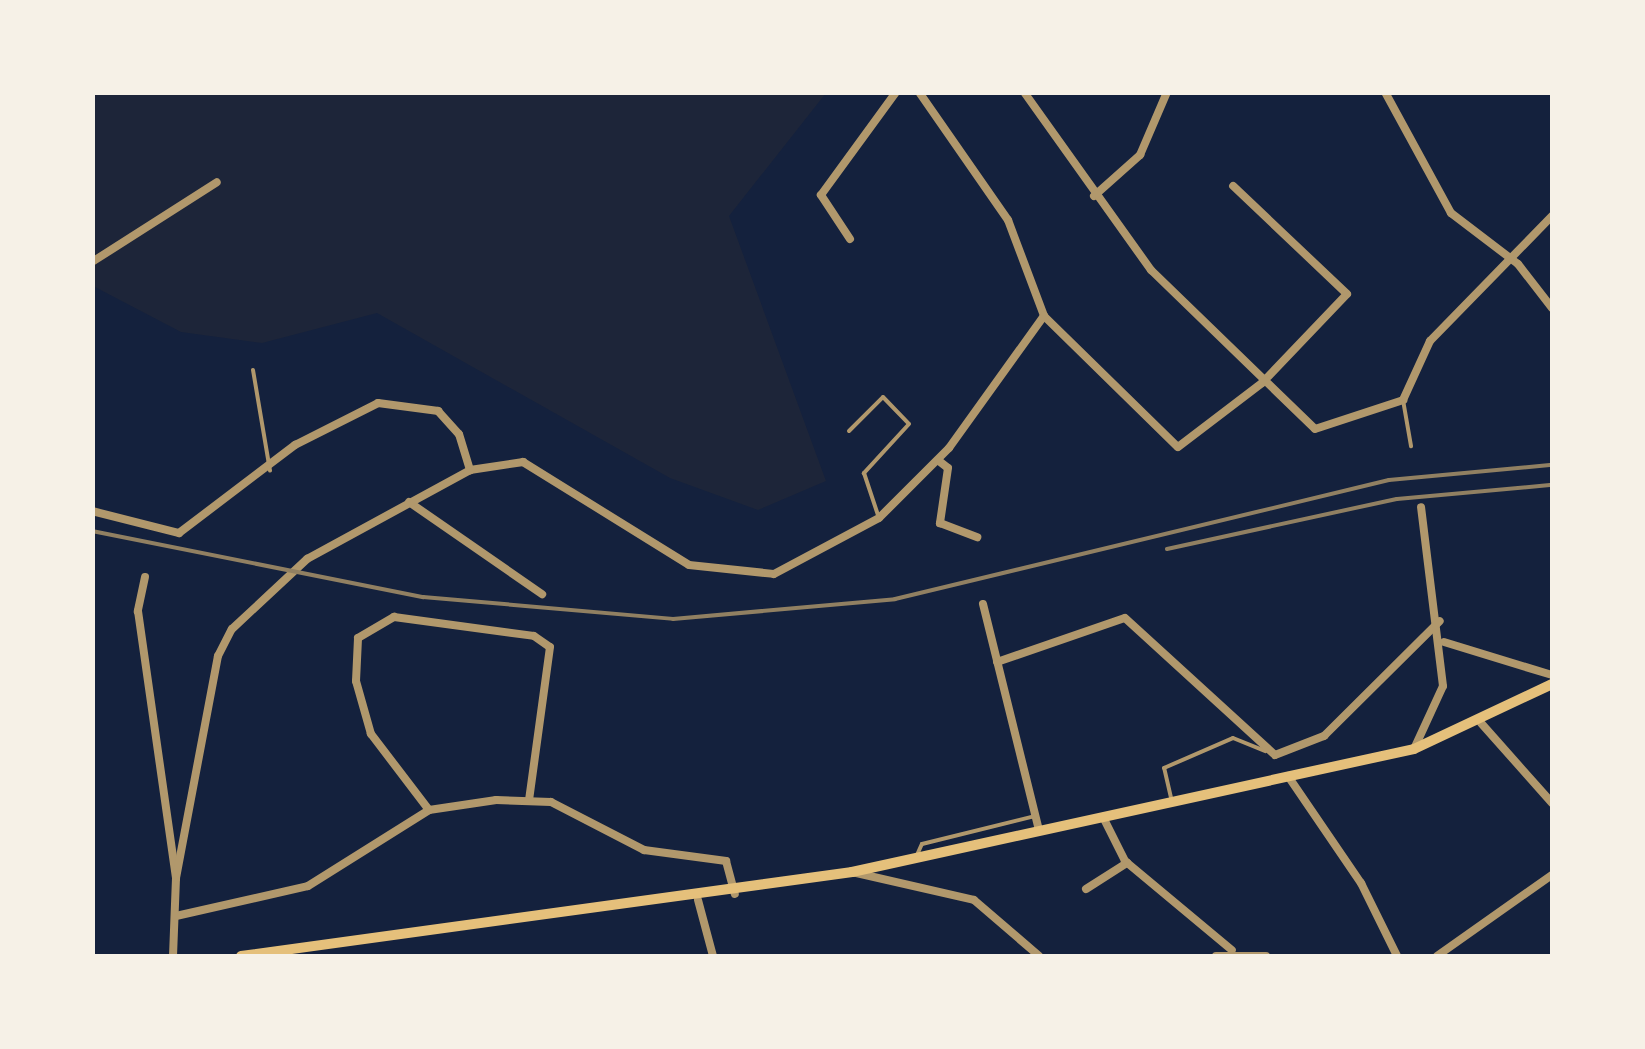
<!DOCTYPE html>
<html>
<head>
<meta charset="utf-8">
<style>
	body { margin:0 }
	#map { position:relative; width:1645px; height:1049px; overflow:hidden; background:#14213d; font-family:"DejaVu Sans",sans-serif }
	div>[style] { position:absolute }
	.green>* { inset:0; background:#1d2539 }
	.service>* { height:4px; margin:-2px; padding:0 2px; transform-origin:2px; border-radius:2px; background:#b1986c }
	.minor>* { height:8px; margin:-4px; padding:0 4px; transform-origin:4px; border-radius:4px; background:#b1986c }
	.secondary>* { height:10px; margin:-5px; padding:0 5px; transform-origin:5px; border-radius:5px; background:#e5c07b }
	.rail>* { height:4px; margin:-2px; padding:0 2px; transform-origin:2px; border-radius:2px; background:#918062 }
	span { translate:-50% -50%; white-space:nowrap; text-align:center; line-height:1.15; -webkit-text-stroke:8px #f6f1e7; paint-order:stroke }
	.frame { position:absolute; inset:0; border:95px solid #f6f1e7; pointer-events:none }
</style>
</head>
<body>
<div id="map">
	<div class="green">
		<i style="clip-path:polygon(92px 93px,826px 93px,729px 216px,826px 481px,758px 510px,670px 478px,377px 313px,262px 343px,181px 332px,93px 286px)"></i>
	</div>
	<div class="service">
		<i style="left:253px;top:370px;width:102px;rotate:80.4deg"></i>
		<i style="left:1403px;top:400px;width:47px;rotate:80.1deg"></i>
		<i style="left:849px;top:431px;width:48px;rotate:-45deg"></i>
		<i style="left:883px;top:397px;width:37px;rotate:46deg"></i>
		<i style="left:909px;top:424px;width:67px;rotate:132.6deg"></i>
		<i style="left:864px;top:473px;width:47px;rotate:71.6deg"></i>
		<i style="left:1172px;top:802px;width:35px;rotate:-103deg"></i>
		<i style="left:1164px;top:768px;width:75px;rotate:-23.5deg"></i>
		<i style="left:1233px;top:738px;width:35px;rotate:22deg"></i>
		<i style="left:917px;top:855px;width:12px;rotate:-66deg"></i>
		<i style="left:922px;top:844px;width:116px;rotate:-13.9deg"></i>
	</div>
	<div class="minor">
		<i style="left:919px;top:92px;width:156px;rotate:55.2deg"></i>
		<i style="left:1008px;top:220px;width:103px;rotate:69.4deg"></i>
		<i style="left:1044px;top:316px;width:187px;rotate:44.4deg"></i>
		<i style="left:1178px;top:447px;width:106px;rotate:-37.3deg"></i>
		<i style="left:1262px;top:383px;width:123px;rotate:-46.3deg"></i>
		<i style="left:1347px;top:294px;width:157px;rotate:-136.5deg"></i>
		<i style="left:1024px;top:92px;width:219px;rotate:54.5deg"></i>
		<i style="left:1151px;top:270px;width:228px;rotate:44.1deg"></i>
		<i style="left:1315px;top:429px;width:93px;rotate:-18.2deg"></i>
		<i style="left:1403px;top:400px;width:65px;rotate:-65.4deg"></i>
		<i style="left:1430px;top:341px;width:175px;rotate:-45.7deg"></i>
		<i style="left:1385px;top:92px;width:138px;rotate:61.4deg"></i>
		<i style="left:1451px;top:213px;width:84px;rotate:37.3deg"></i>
		<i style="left:1518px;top:264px;width:56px;rotate:52.3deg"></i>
		<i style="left:1094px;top:196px;width:62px;rotate:-41.7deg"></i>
		<i style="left:1140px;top:155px;width:69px;rotate:-66.8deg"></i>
		<i style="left:850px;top:239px;width:53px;rotate:-123.4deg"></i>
		<i style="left:821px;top:195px;width:127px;rotate:-53.9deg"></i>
		<i style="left:92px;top:262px;width:148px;rotate:-32.6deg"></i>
		<i style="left:939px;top:461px;width:11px;rotate:38deg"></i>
		<i style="left:948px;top:468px;width:56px;rotate:98.3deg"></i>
		<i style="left:940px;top:523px;width:40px;rotate:21deg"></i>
		<i style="left:409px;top:502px;width:162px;rotate:34.7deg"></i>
		<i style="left:92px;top:511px;width:90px;rotate:14.2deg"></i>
		<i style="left:179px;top:533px;width:146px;rotate:-37.2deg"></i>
		<i style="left:295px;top:445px;width:93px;rotate:-26.8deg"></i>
		<i style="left:378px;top:403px;width:61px;rotate:7.6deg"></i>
		<i style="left:438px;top:411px;width:31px;rotate:48deg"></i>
		<i style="left:459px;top:434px;width:38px;rotate:73deg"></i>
		<i style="left:470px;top:470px;width:54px;rotate:-8.6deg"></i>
		<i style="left:523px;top:462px;width:195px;rotate:31.8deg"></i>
		<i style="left:689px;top:565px;width:85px;rotate:6deg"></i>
		<i style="left:774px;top:574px;width:119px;rotate:-28.1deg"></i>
		<i style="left:879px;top:518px;width:99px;rotate:-45deg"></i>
		<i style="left:949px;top:448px;width:163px;rotate:-54.3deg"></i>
		<i style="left:145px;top:577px;width:35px;rotate:102deg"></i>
		<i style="left:138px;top:611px;width:270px;rotate:81.9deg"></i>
		<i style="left:176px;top:878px;width:78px;rotate:92.2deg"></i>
		<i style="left:983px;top:604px;width:234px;rotate:76.1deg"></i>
		<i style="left:1444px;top:642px;width:113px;rotate:17deg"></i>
		<i style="left:997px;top:662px;width:135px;rotate:-19deg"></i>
		<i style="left:1125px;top:618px;width:203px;rotate:42.4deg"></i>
		<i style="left:1481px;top:723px;width:107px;rotate:48.4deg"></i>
		<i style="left:1414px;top:749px;width:69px;rotate:-65.3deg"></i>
		<i style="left:1443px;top:686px;width:180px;rotate:-97deg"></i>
		<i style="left:1275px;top:755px;width:53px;rotate:-21.2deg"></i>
		<i style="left:1324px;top:736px;width:163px;rotate:-44.8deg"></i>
		<i style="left:1288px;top:776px;width:130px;rotate:55.7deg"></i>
		<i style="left:1361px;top:883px;width:81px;rotate:63.7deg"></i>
		<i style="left:429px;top:810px;width:96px;rotate:-127.3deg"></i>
		<i style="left:371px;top:734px;width:55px;rotate:-105.8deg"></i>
		<i style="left:356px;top:681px;width:43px;rotate:-87.3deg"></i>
		<i style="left:358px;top:638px;width:42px;rotate:-30.3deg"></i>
		<i style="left:394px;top:617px;width:141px;rotate:7.7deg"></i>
		<i style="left:534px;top:636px;width:19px;rotate:35deg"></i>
		<i style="left:550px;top:647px;width:154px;rotate:97.8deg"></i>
		<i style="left:1103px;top:817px;width:49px;rotate:63.4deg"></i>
		<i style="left:1125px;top:861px;width:139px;rotate:39.8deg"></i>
		<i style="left:852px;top:872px;width:125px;rotate:12.9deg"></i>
		<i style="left:974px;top:900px;width:86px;rotate:40.7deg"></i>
		<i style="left:176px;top:878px;width:226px;rotate:-79.3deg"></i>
		<i style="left:218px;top:656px;width:30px;rotate:-63deg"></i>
		<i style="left:232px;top:629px;width:103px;rotate:-43deg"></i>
		<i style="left:307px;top:559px;width:186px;rotate:-28.6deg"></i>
		<i style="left:1086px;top:889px;width:49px;rotate:-32.4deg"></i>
		<i style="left:698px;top:900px;width:58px;rotate:75deg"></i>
		<i style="left:176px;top:916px;width:135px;rotate:-12.8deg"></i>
		<i style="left:308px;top:886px;width:143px;rotate:-32.1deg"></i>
		<i style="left:429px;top:810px;width:68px;rotate:-8.5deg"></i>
		<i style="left:496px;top:800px;width:55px;rotate:2.1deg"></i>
		<i style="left:551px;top:802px;width:105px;rotate:27.3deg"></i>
		<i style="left:644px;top:850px;width:83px;rotate:7.6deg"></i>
		<i style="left:726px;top:861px;width:34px;rotate:75deg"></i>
		<i style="left:1216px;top:956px;width:50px"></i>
		<i style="left:1437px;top:956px;width:141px;rotate:-35.2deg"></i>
	</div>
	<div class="secondary">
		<i style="left:241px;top:956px;width:617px;rotate:-7.83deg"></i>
		<i style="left:852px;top:872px;width:575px;rotate:-12.35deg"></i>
		<i style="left:1414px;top:749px;width:153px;rotate:-25.2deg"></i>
	</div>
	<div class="rail">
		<i style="left:92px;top:531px;width:338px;rotate:11.3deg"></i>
		<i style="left:423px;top:597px;width:251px;rotate:5deg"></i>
		<i style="left:673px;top:619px;width:223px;rotate:-5.1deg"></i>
		<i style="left:895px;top:599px;width:508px;rotate:-13.54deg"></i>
		<i style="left:1389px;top:480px;width:164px;rotate:-5.3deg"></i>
		<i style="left:1167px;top:549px;width:235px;rotate:-12.3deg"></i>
		<i style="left:1397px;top:499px;width:156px;rotate:-5.2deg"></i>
	</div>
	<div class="frame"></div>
</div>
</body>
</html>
